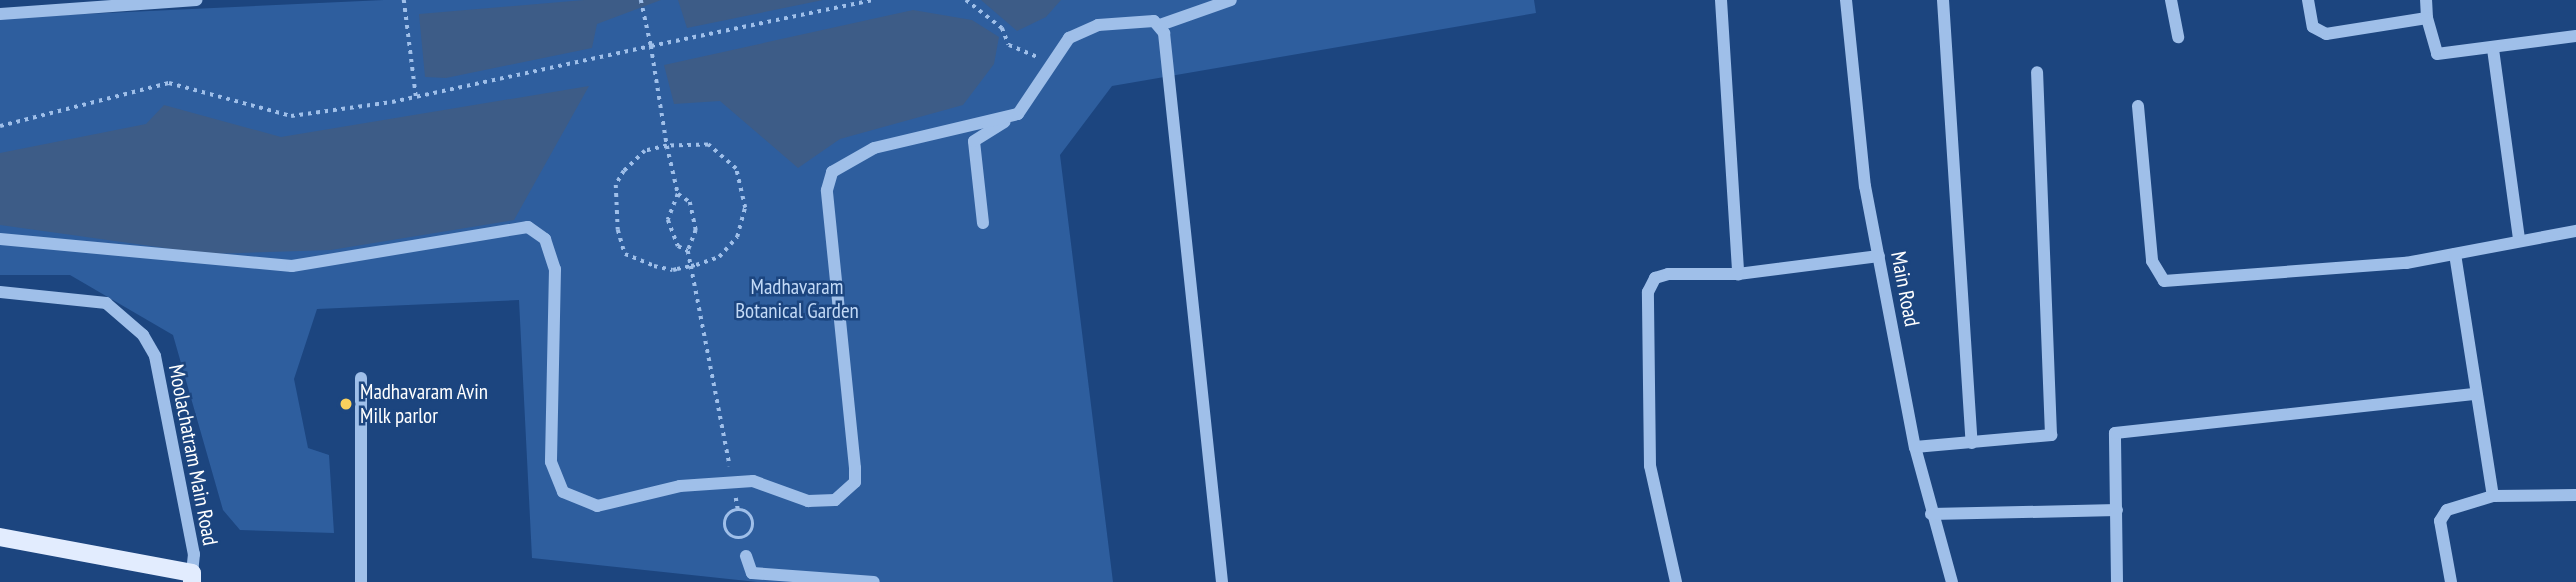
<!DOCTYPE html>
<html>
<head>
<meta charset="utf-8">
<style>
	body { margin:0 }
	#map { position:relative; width:2576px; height:582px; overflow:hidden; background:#1c457f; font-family:"PT Sans Narrow",sans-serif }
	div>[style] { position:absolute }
	.green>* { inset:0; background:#2e5e9e }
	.water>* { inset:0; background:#3d5c87 }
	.path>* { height:3.5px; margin-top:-1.75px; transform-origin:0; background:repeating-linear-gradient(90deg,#9fbfe9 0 3.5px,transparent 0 8.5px) }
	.path>.ring { margin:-1.75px; padding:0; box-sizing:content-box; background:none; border:3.5px solid #9fbfe9; border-radius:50% }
	.minor>* { height:12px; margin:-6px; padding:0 6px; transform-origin:6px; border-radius:6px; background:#9fbfe9 }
	.major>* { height:18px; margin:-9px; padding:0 9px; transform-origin:9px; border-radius:9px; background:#e2ecfe }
	.dots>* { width:19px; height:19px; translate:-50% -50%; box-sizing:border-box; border:4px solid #1c457f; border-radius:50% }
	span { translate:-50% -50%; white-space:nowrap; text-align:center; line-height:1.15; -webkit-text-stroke:5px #1c457f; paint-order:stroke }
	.park-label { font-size:21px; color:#c3daf7 }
	.street-label { font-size:21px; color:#fff }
	.poi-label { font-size:21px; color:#fff }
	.left { translate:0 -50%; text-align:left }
</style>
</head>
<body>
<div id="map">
	<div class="green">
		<i style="clip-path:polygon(384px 0,1534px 0,1536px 13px,1112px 86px,1060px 155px,1113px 582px,757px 582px,532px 558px,519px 300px,317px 309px,294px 379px,308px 448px,329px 455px,334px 533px,240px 530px,223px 510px,173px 335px,70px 275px,0 275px,0 18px)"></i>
	</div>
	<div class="water">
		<i style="clip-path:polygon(584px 0,661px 0,597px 24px,592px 48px,446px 78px,425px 77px,419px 14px)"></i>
		<i style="clip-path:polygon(678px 0,823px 0,687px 28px)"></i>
		<i style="clip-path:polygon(981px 0,1061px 0,1046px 17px,1017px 31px)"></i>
		<i style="clip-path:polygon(913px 10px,972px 20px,999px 37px,994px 64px,963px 105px,840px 139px,798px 168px,720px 101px,674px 104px,664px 65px)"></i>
		<i style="clip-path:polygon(589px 86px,514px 220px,331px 250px,208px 254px,0 225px,0 153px,146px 124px,164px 105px,281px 137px)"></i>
	</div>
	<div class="path">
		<i style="left:404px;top:0;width:98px;rotate:82.9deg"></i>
		<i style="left:641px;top:0;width:47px;rotate:77.7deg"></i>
		<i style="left:651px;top:46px;width:228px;rotate:-11.7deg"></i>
		<i style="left:966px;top:0;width:46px;rotate:37.9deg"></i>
		<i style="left:1002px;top:28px;width:18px;rotate:68deg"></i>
		<i style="left:1009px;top:45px;width:33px;rotate:23deg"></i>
		<i style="left:0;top:126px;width:174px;rotate:-14.3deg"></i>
		<i style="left:169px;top:83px;width:126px;rotate:15.1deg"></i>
		<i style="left:291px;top:116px;width:102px;rotate:-7.9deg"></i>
		<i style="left:392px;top:102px;width:265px;rotate:-12.2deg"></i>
		<i style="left:651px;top:46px;width:101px;rotate:80.9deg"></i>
		<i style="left:667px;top:146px;width:23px;rotate:167deg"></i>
		<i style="left:645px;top:151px;width:29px;rotate:136deg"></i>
		<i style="left:624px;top:171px;width:16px;rotate:120deg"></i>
		<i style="left:616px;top:185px;width:45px;rotate:87.5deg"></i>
		<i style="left:618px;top:230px;width:25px;rotate:74deg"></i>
		<i style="left:625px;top:254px;width:31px;rotate:22deg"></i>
		<i style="left:654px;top:266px;width:19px;rotate:12deg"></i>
		<i style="left:673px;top:270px;width:4px;rotate:-14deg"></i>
		<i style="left:677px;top:269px;width:14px;rotate:-12deg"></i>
		<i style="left:691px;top:266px;width:5px;rotate:-11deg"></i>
		<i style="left:696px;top:265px;width:24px;rotate:-19deg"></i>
		<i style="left:719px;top:257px;width:27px;rotate:-48deg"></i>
		<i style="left:737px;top:237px;width:30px;rotate:-75deg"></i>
		<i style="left:745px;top:208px;width:40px;rotate:-103deg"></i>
		<i style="left:736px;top:169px;width:37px;rotate:-139deg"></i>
		<i style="left:708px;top:145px;width:41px;rotate:178.6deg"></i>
		<i style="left:667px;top:146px;width:49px;rotate:77.1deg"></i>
		<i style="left:678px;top:194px;width:28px;rotate:111deg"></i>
		<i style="left:668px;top:220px;width:28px;rotate:69deg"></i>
		<i style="left:678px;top:246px;width:11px;rotate:27deg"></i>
		<i style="left:688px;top:251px;width:15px;rotate:79deg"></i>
		<i style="left:691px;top:266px;width:204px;rotate:79deg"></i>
		<i style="left:678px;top:194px;width:14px;rotate:34deg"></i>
		<i style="left:690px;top:202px;width:29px;rotate:78deg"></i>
		<i style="left:696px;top:230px;width:22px;rotate:111deg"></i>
		<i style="left:736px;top:498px;width:11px;rotate:80deg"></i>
		<i class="ring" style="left:725px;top:510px;width:24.5px;height:24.5px"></i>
	</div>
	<div class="minor">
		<i style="left:1721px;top:0;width:275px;rotate:86.4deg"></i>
		<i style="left:1738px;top:274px;width:142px;rotate:-7.3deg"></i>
		<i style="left:1846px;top:0;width:187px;rotate:84.2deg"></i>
		<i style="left:1865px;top:186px;width:266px;rotate:79.2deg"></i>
		<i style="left:1915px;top:447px;width:140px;rotate:74.7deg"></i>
		<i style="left:1943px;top:0;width:444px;rotate:86.3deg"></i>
		<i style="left:2171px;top:0;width:38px;rotate:79deg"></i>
		<i style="left:2308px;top:0;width:27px;rotate:80deg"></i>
		<i style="left:2313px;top:27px;width:15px;rotate:28deg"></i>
		<i style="left:2326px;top:34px;width:102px;rotate:-9deg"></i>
		<i style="left:2427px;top:18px;width:18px;rotate:-93deg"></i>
		<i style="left:0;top:14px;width:197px;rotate:-4.1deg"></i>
		<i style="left:2427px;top:18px;width:37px;rotate:74deg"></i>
		<i style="left:2437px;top:54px;width:140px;rotate:-7.4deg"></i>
		<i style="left:1160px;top:25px;width:75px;rotate:-19.4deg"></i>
		<i style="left:2493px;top:49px;width:193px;rotate:82.2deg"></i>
		<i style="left:2138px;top:106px;width:156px;rotate:84.8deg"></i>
		<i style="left:2152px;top:261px;width:23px;rotate:59deg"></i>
		<i style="left:2164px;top:281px;width:243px;rotate:-4.3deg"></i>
		<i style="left:2406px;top:263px;width:173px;rotate:-10.7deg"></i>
		<i style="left:983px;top:223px;width:82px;rotate:-96.3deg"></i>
		<i style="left:974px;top:141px;width:36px;rotate:-32deg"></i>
		<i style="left:0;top:239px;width:293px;rotate:5.3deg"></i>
		<i style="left:292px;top:266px;width:239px;rotate:-9.4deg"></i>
		<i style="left:528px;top:227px;width:21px;rotate:35deg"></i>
		<i style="left:545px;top:239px;width:32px;rotate:72deg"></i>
		<i style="left:555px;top:269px;width:193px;rotate:91.2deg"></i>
		<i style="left:551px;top:462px;width:32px;rotate:68deg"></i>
		<i style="left:563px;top:492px;width:37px;rotate:22deg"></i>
		<i style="left:597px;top:506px;width:85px;rotate:-13.5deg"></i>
		<i style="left:680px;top:486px;width:73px;rotate:-3.9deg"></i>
		<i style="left:753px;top:481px;width:59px;rotate:20deg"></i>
		<i style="left:808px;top:501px;width:27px;rotate:-2deg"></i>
		<i style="left:835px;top:500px;width:27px;rotate:-42deg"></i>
		<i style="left:855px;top:482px;width:14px;rotate:-90deg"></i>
		<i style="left:855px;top:468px;width:279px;rotate:-95.8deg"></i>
		<i style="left:827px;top:190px;width:19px;rotate:-74deg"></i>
		<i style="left:832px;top:172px;width:48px;rotate:-29.7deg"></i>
		<i style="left:874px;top:148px;width:148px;rotate:-13.3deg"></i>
		<i style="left:1018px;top:114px;width:92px;rotate:-56.1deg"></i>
		<i style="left:1069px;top:38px;width:32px;rotate:-24deg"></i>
		<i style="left:1098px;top:25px;width:56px;rotate:-4.1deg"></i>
		<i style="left:1154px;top:21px;width:16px;rotate:50deg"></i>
		<i style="left:1164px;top:33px;width:552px;rotate:83.97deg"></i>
		<i style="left:2455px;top:254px;width:245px;rotate:81.1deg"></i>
		<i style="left:0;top:292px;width:107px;rotate:5.9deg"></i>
		<i style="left:106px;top:303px;width:49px;rotate:40.9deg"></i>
		<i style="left:143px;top:335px;width:24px;rotate:60deg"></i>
		<i style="left:155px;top:356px;width:202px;rotate:78.9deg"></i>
		<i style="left:194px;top:554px;width:19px;rotate:96deg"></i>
		<i style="left:361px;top:378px;width:204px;rotate:90deg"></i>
		<i style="left:1915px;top:447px;width:137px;rotate:-5deg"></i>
		<i style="left:2051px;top:435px;width:363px;rotate:-92.2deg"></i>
		<i style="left:1931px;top:514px;width:186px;rotate:-1.2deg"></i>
		<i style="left:746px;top:556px;width:18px;rotate:71deg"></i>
		<i style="left:752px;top:573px;width:122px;rotate:4.2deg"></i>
		<i style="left:1676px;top:582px;width:119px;rotate:-102.6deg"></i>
		<i style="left:1650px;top:466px;width:174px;rotate:-90.7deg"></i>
		<i style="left:1648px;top:292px;width:16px;rotate:-63deg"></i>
		<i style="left:1655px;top:278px;width:14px;rotate:-17deg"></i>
		<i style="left:1668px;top:274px;width:70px"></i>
		<i style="left:2117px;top:582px;width:149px;rotate:-90.8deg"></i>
		<i style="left:2115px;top:433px;width:363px;rotate:-6.2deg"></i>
		<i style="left:2451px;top:582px;width:62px;rotate:-100.2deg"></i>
		<i style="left:2440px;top:521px;width:13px;rotate:-58deg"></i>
		<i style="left:2447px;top:510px;width:48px;rotate:-16.9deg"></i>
		<i style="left:2493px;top:496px;width:83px;rotate:-0.7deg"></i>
	</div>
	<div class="major">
		<i style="left:0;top:537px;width:195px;rotate:10.6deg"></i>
		<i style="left:192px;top:573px;width:9px;rotate:90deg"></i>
	</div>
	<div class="dots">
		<i style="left:346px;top:404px;background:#fad05d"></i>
	</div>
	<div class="park-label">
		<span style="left:797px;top:299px">Madhavaram<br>Botanical Garden</span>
	</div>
	<div class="street-label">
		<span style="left:1905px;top:289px;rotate:79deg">Main Road</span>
		<span style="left:193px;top:455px;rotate:79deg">Moolachatram Main Road</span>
	</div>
	<div class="poi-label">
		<span class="left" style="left:360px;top:404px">Madhavaram Avin<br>Milk parlor</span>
	</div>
</div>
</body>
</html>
